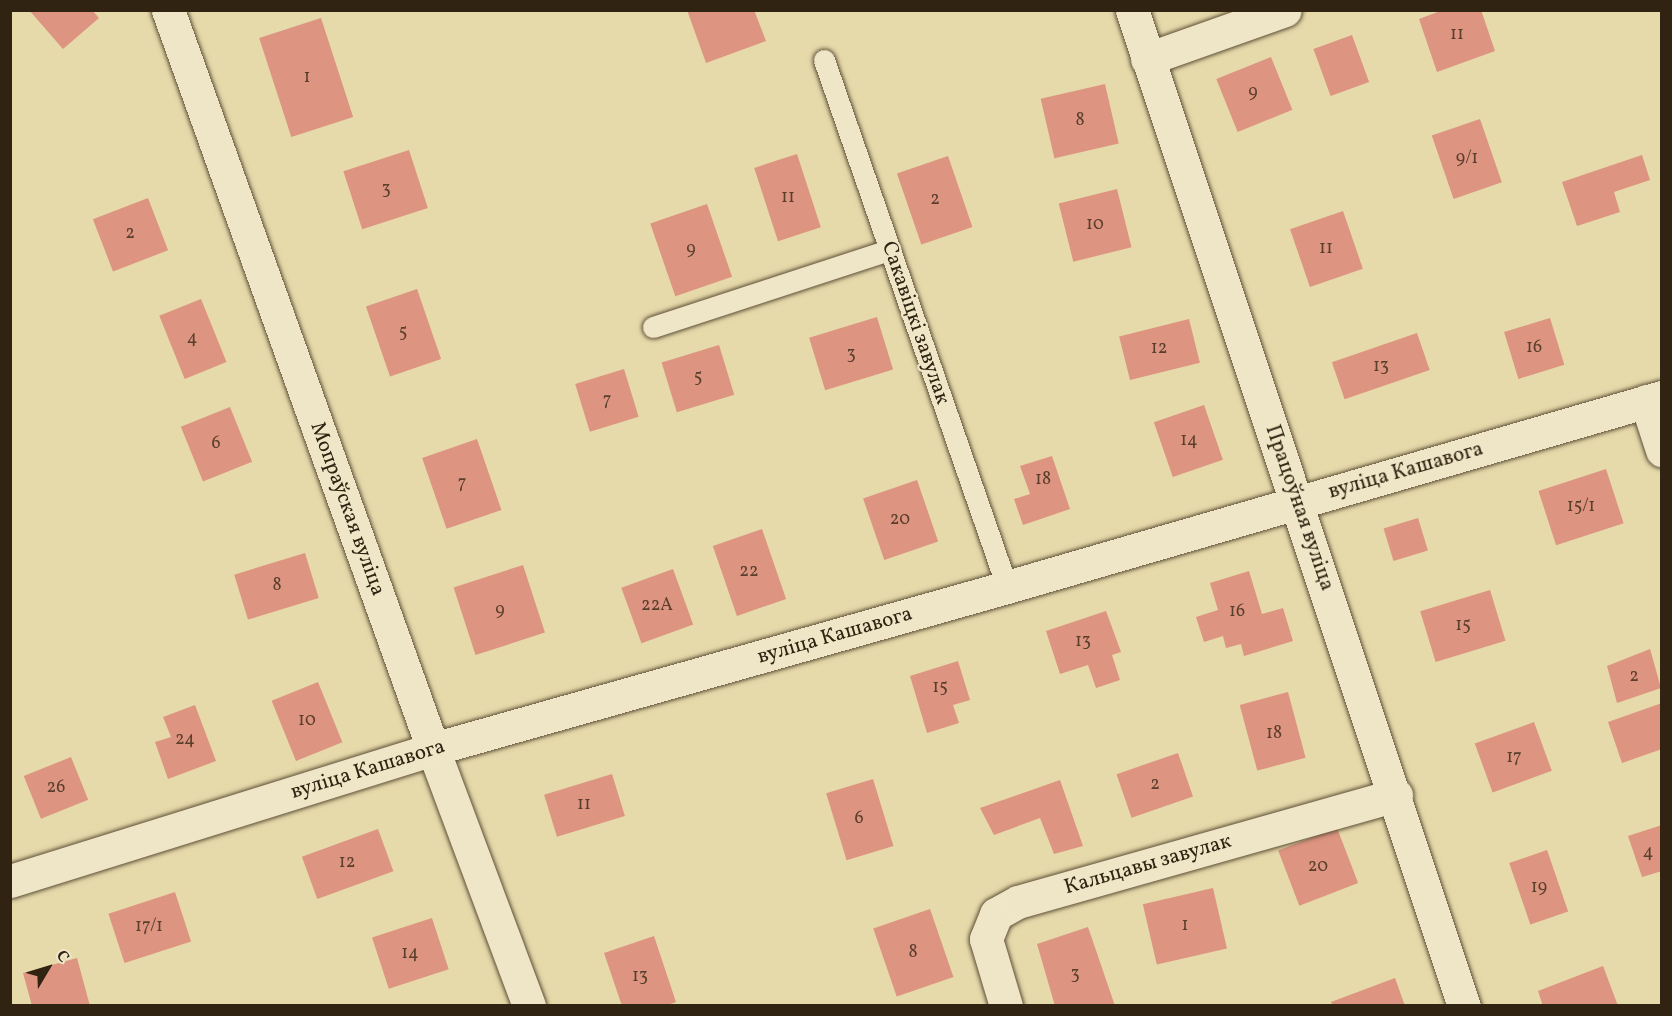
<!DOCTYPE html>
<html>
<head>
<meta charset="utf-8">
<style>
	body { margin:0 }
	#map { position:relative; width:1672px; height:1016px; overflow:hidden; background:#e6d9aa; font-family:Vollkorn,serif }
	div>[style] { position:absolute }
	.building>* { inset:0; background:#dd9481; transform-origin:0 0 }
	.roads { filter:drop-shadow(0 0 2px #5e5037) drop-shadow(0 0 2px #5e5037) }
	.lane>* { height:21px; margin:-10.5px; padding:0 10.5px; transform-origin:10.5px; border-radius:10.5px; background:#efe6c8 }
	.street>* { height:33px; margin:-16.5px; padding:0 16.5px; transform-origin:16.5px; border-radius:16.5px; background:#efe6c8 }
	.secondary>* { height:33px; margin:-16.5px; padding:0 16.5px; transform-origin:16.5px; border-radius:16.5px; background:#efe6c8 }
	span { translate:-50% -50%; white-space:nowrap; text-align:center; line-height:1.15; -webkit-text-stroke:4.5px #efe6c8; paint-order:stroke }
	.number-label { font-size:18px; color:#5b3f2d }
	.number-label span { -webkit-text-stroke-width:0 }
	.street-label { font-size:21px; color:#302311 }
	.frame { position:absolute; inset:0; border:12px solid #302311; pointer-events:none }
	.north { position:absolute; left:18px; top:938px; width:60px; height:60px; -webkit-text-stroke:4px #efe6c8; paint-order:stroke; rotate:52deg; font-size:16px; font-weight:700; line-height:24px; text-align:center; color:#302311 }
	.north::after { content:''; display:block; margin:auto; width:21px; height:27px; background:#302311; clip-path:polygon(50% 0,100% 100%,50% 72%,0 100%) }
</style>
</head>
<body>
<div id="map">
	<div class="building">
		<i style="clip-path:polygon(29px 10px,92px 10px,99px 18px,63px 49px)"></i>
		<i style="clip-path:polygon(687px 10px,754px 10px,766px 41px,706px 63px)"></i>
		<i style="clip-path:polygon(1443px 10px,1481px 10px,1495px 51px,1437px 72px,1419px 19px)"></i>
		<i style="left:321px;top:18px;width:104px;height:65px;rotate:72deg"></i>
		<i style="left:1352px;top:35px;width:50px;height:41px;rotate:70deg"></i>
		<i style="left:1271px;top:57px;width:57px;height:59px;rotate:68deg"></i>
		<i style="left:1105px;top:84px;width:61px;height:66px;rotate:77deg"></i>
		<i style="left:1480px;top:119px;width:67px;height:51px;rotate:71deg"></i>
		<i style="left:409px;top:150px;width:61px;height:69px;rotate:72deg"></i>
		<i style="left:797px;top:154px;width:77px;height:45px;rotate:72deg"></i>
		<i style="clip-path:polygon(1642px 155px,1650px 180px,1614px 192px,1620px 212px,1577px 226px,1562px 182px)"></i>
		<i style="left:948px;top:156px;width:75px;height:54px;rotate:71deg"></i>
		<i style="left:1117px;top:189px;width:60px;height:60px;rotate:76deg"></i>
		<i style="left:148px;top:198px;width:56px;height:59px;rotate:69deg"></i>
		<i style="left:707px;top:204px;width:77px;height:60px;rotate:71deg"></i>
		<i style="left:1343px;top:211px;width:61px;height:56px;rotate:71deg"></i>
		<i style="left:417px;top:289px;width:74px;height:54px;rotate:71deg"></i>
		<i style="left:201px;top:299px;width:68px;height:45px;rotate:68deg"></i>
		<i style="left:877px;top:317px;width:55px;height:71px;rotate:73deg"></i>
		<i style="left:1550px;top:318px;width:49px;height:48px;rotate:73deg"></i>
		<i style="left:1189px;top:319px;width:45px;height:72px;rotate:76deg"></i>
		<i style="left:1417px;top:333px;width:39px;height:90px;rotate:71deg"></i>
		<i style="left:719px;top:345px;width:52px;height:60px;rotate:73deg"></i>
		<i style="left:624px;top:369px;width:50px;height:51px;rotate:73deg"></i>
		<i style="left:1204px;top:405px;width:58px;height:53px;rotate:71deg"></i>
		<i style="left:230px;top:407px;width:59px;height:53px;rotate:68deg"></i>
		<i style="left:477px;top:439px;width:75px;height:58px;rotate:71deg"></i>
		<i style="clip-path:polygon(1052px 456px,1070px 509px,1023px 525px,1014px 499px,1030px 494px,1020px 466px)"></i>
		<i style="left:1606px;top:469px;width:57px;height:71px;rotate:72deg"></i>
		<i style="left:917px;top:480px;width:65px;height:57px;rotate:71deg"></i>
		<i style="left:1418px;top:518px;width:34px;height:36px;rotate:73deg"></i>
		<i style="left:762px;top:529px;width:74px;height:52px;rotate:71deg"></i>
		<i style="left:305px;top:553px;width:47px;height:74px;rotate:73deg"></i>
		<i style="left:523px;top:565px;width:71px;height:73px;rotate:72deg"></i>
		<i style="left:673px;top:569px;width:59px;height:55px;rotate:70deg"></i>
		<i style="clip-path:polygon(1249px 571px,1262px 614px,1283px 608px,1293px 641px,1244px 656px,1241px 644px,1226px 648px,1223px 636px,1204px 642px,1196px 617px,1218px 610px,1210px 583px)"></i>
		<i style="left:1490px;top:590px;width:53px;height:73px;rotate:73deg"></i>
		<i style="clip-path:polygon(1106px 611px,1121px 652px,1112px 655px,1120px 680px,1096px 688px,1088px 665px,1060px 674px,1046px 631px)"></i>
		<i style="clip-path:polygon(1650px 649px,1661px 688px,1617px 703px,1607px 666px)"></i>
		<i style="clip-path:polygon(958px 661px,970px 700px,953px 705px,959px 723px,927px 733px,910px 676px)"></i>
		<i style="left:318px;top:682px;width:65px;height:50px;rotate:68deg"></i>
		<i style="left:1288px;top:692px;width:68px;height:50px;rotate:75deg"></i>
		<i style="clip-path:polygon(1662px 703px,1662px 749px,1622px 763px,1608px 722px)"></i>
		<i style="clip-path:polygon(195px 705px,216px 761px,168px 779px,155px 742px,171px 737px,163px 717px)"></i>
		<i style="left:1534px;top:722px;width:52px;height:63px;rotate:70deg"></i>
		<i style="left:1178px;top:753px;width:46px;height:65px;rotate:71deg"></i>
		<i style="left:71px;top:757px;width:46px;height:51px;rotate:68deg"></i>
		<i style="left:612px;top:774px;width:44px;height:71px;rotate:73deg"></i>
		<i style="left:873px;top:779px;width:70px;height:49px;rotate:73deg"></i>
		<i style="clip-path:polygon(1060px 780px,1083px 846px,1054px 854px,1040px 818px,994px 835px,980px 808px)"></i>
		<i style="clip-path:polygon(1662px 825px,1662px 871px,1642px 877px,1628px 836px)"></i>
		<i style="left:1337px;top:828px;width:59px;height:63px;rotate:69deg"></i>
		<i style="left:378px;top:829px;width:45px;height:81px;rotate:70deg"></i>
		<i style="left:1547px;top:850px;width:65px;height:40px;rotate:71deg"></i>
		<i style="left:1213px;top:888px;width:62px;height:72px;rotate:77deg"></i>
		<i style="left:175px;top:892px;width:52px;height:70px;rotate:72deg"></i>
		<i style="left:930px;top:909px;width:72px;height:60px;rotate:71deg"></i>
		<i style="left:432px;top:918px;width:54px;height:63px;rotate:72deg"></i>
		<i style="clip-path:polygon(1088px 927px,1115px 1006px,1055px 1006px,1037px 944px)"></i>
		<i style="clip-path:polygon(654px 936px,676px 1002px,665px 1006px,622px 1006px,604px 953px)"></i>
		<i style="clip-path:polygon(77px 958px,90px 1006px,32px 1006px,23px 973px)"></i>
		<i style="clip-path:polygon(1603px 966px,1618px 1006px,1543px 1006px,1538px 991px)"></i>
		<i style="clip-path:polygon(1395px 978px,1405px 1006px,1333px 1006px,1331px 1002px)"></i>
	</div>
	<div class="roads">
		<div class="lane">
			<i style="left:824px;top:60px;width:558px;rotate:70.85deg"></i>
			<i style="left:653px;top:327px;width:248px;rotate:-18.1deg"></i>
		</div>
		<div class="street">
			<i style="left:168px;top:10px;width:785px;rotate:70.27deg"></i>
			<i style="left:433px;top:749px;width:274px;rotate:69.5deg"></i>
			<i style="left:1147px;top:59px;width:146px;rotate:-19.5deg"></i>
			<i style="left:1646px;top:401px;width:52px;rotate:71.9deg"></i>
			<i style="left:10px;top:881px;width:443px;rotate:-17.3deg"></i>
			<i style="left:433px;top:749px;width:596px;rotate:-15.76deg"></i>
			<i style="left:1007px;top:587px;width:682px;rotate:-16.18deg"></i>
			<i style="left:1006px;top:1006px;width:70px;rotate:-106.6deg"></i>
			<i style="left:986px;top:939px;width:27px;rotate:-68deg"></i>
			<i style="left:996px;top:914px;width:25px;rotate:-29deg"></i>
			<i style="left:1018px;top:902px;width:393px;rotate:-15.8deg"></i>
		</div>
		<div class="secondary">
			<i style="left:1132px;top:10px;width:1050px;rotate:71.57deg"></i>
		</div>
	</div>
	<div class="number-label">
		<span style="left:1457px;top:35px">11</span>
		<span style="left:307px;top:78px">1</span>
		<span style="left:1253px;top:93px">9</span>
		<span style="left:1080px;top:121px">8</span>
		<span style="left:1467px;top:159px">9/1</span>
		<span style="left:386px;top:190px">3</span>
		<span style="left:788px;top:198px">11</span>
		<span style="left:935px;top:200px">2</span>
		<span style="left:1095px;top:225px">10</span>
		<span style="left:130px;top:234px">2</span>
		<span style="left:1326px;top:249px">11</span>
		<span style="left:691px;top:250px">9</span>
		<span style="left:403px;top:333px">5</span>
		<span style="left:192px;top:339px">4</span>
		<span style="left:1534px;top:348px">16</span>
		<span style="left:1159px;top:349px">12</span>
		<span style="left:851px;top:355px">3</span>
		<span style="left:1381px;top:367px">13</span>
		<span style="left:698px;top:378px">5</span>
		<span style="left:607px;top:401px">7</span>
		<span style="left:1189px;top:441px">14</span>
		<span style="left:216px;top:444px">6</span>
		<span style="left:1043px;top:480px">18</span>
		<span style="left:462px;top:484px">7</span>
		<span style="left:1581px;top:507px">15/1</span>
		<span style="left:900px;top:520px">20</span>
		<span style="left:749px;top:572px">22</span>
		<span style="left:277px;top:586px">8</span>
		<span style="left:657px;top:606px">22А</span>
		<span style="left:500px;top:611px">9</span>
		<span style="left:1237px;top:612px">16</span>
		<span style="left:1463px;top:626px">15</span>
		<span style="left:1083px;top:642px">13</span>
		<span style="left:1634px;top:677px">2</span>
		<span style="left:940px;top:688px">15</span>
		<span style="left:307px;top:721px">10</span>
		<span style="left:1274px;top:734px">18</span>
		<span style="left:185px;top:740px">24</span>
		<span style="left:1514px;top:758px">17</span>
		<span style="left:1155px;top:785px">2</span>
		<span style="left:56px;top:788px">26</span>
		<span style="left:584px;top:805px">11</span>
		<span style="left:859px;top:819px">6</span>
		<span style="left:1648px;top:853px">4</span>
		<span style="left:347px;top:863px">12</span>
		<span style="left:1318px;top:867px">20</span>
		<span style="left:1539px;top:888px">19</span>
		<span style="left:1185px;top:926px">1</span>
		<span style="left:149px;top:927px">17/1</span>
		<span style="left:913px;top:953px">8</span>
		<span style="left:410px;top:954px">14</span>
		<span style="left:1075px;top:975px">3</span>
		<span style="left:640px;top:977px">13</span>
	</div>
	<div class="street-label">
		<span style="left:915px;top:323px;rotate:71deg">Сакавіцкі завулак</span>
		<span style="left:1406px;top:471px;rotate:-16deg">вуліца Кашавога</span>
		<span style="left:1299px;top:508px;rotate:71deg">Працоўная вуліца</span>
		<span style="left:347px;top:509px;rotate:70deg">Мопраўская вуліца</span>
		<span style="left:835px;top:636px;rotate:-16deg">вуліца Кашавога</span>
		<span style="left:368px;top:770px;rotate:-17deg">вуліца Кашавога</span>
		<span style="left:1148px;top:865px;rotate:-16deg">Кальцавы завулак</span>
	</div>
	<div class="frame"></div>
	<div class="north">С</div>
</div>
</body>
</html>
